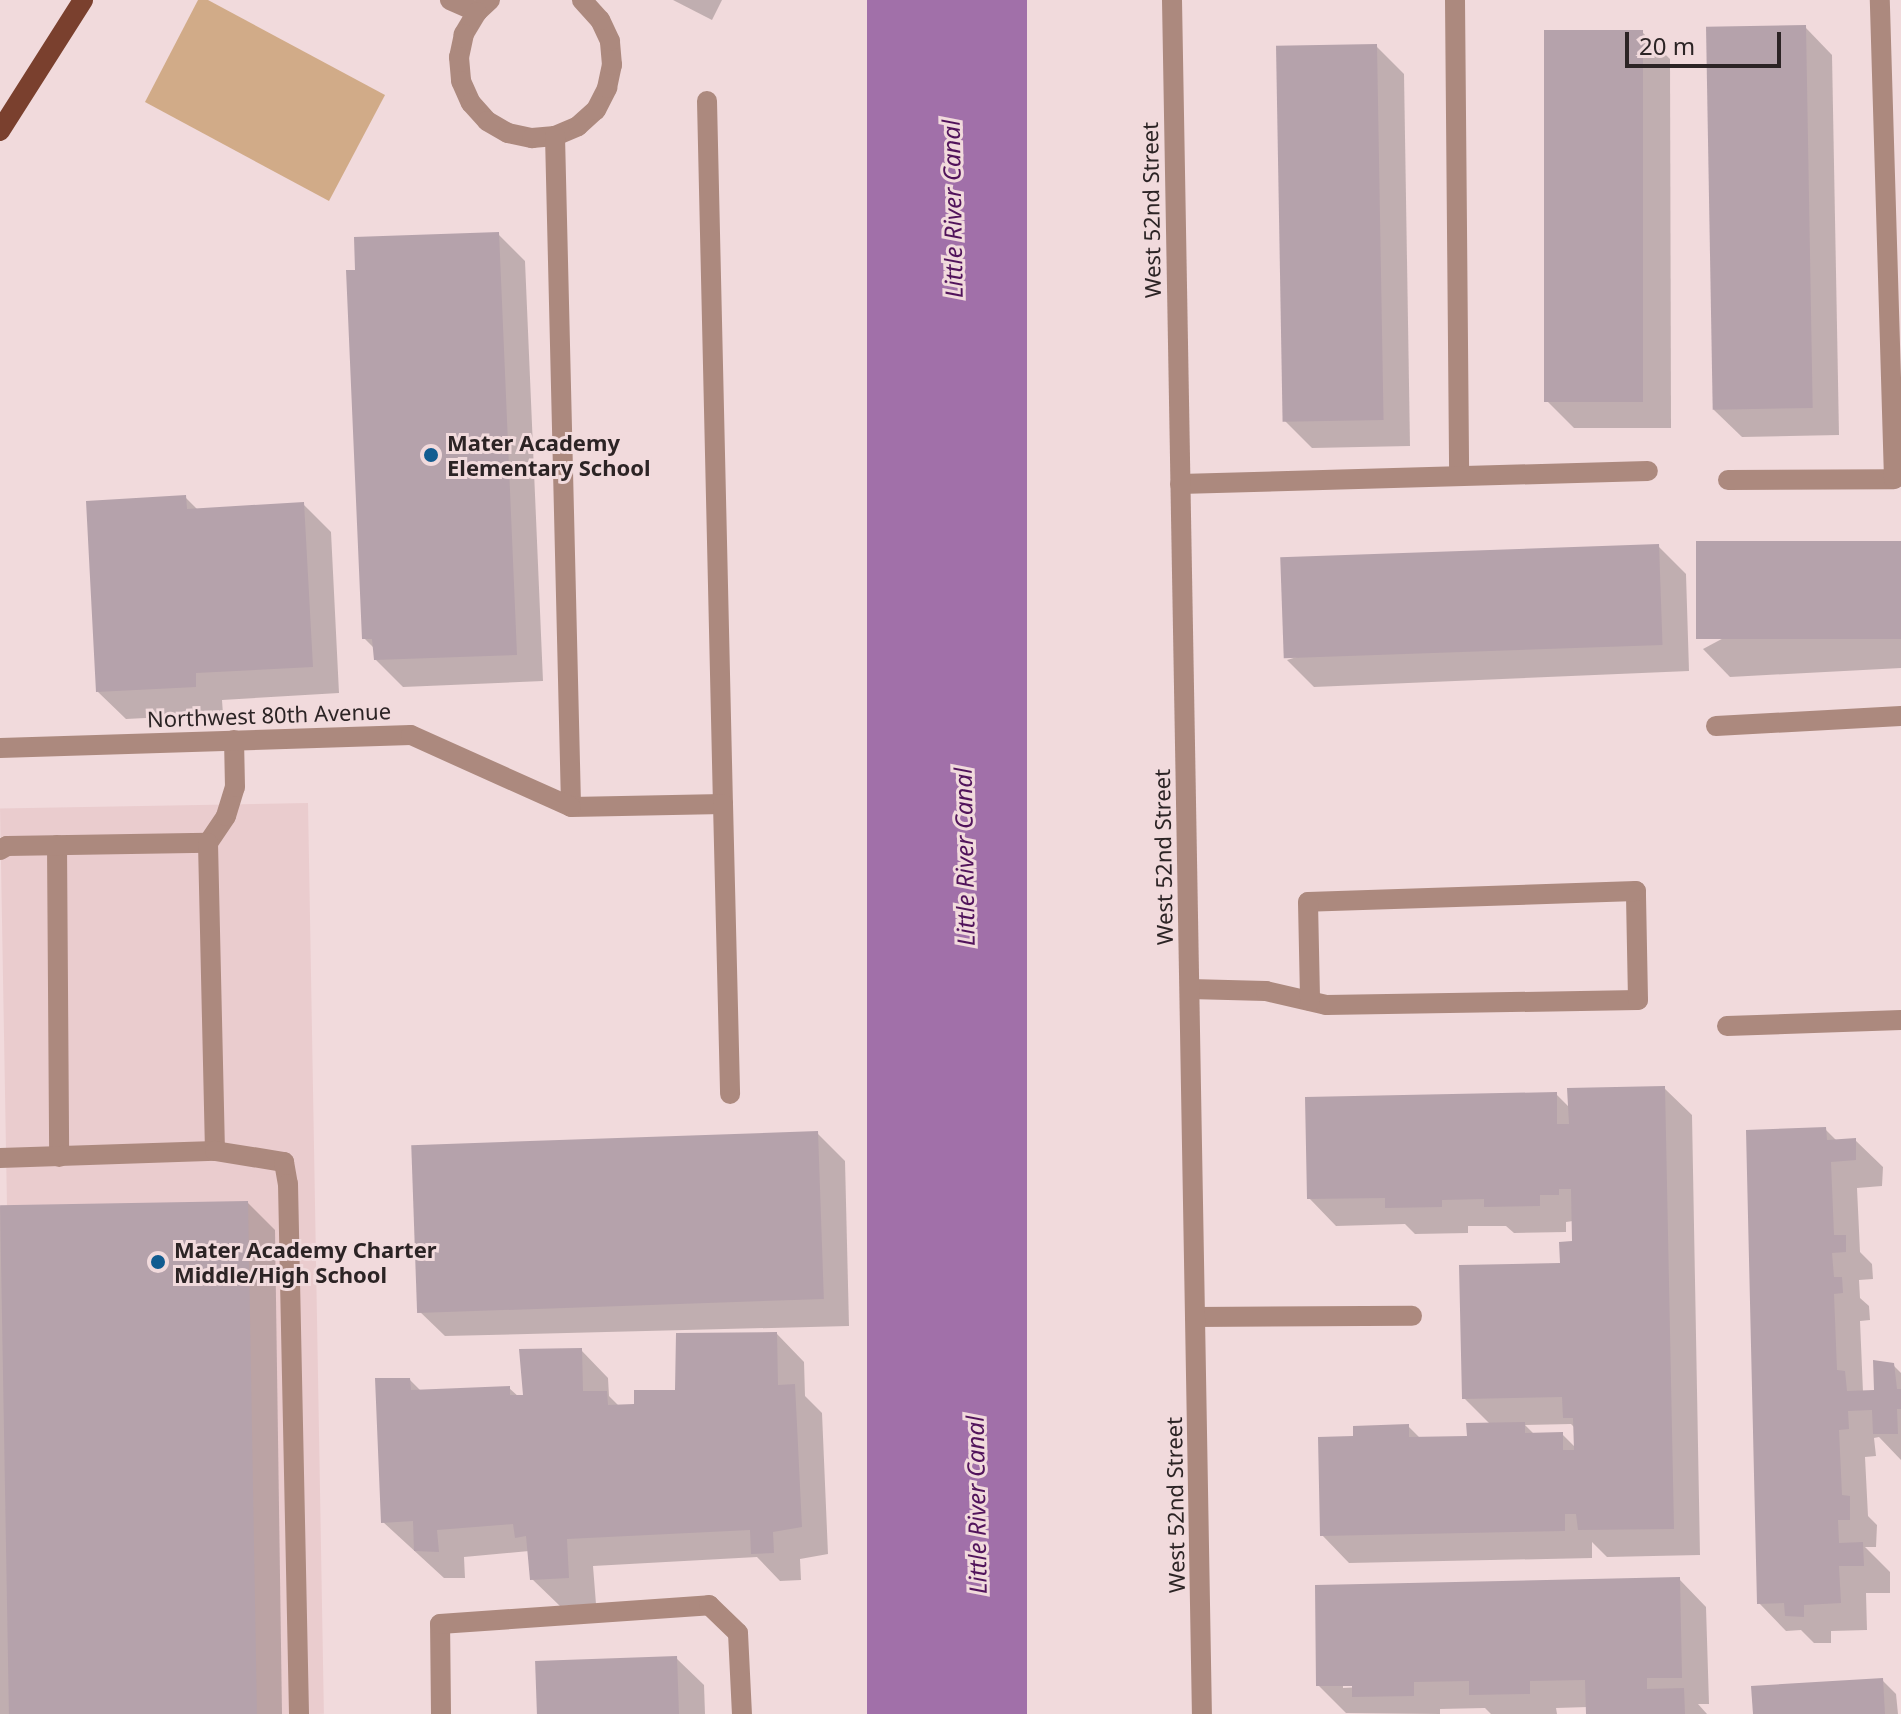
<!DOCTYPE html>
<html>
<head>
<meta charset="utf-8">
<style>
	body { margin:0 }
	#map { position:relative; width:1901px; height:1714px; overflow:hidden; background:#f1dadc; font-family:"Noto Sans",sans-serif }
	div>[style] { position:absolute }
	.built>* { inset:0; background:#eaccce; transform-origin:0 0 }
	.green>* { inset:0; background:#d1ab88 }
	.water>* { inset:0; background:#a170a9; transform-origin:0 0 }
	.shadow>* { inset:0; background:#0003 }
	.building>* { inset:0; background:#b5a2ab; transform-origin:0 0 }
	.service>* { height:20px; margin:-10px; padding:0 10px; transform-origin:10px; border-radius:10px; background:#ac897e }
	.minor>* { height:20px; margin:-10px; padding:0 10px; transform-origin:10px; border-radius:10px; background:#ac897e }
	.tertiary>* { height:20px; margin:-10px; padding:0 10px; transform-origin:10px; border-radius:10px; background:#ac897e }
	.primary>* { height:20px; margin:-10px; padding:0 10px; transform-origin:10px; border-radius:10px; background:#7a402e }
	.dots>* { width:22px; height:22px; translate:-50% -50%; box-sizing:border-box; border:4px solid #f1dadc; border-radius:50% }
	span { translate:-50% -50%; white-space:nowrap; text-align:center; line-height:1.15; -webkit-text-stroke:6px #f1dadc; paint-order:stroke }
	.street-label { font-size:22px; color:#2c2425 }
	.poi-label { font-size:22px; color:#2c2425; font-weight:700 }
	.left { translate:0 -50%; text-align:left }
	.water-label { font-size:24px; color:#51135b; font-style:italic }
	.scale { position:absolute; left:1625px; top:32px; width:156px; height:36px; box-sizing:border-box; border:4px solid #2c2425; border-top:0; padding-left:10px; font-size:24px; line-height:28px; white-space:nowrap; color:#2c2425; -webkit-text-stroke:6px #f1dadc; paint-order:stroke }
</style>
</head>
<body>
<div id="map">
	<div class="built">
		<i style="left:308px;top:803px;width:911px;height:308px;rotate:89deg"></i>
	</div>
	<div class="green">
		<i style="clip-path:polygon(198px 0,208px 0,385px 95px,329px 201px,145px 102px)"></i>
	</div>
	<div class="water">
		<i style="left:867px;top:0;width:160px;height:1714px"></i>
	</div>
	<div class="shadow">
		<i style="clip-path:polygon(673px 0,722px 0,712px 20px)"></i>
		<i style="clip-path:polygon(1805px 27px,1832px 55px,1839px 435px,1742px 437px,1714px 410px)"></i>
		<i style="clip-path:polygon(1642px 32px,1670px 59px,1671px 428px,1574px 428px,1547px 401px)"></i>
		<i style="clip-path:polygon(1376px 46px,1404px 74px,1410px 446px,1312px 448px,1284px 420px)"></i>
		<i style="clip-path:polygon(498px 234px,525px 261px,543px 681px,403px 687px,375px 659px,375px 649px,364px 638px)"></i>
		<i style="clip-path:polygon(185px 497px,198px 510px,303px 504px,331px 532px,339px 693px,222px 700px,223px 714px,126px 719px,98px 692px)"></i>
		<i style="clip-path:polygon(1901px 543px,1901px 668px,1730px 677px,1703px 649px)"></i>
		<i style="clip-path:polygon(1658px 546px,1686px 574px,1689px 671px,1314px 687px,1287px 660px)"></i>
		<i style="clip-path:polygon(evenodd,1664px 1088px,1692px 1115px,1700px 1555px,1607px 1557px,1592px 1542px,1592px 1558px,1349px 1563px,1322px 1535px,1355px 1438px,1408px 1426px,1421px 1439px,1469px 1438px,1491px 1425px,1464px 1398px,1562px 1265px,1574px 1243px,1573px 1221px,1566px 1222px,1566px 1232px,1514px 1233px,1506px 1226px,1468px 1226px,1468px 1233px,1415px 1234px,1405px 1224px,1336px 1226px,1309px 1198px,1556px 1094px,1570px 1108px,1664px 1088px,1571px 1424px,1575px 1428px,1575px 1447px,1562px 1434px,1535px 1435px,1525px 1425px,1571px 1424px)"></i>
		<i style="clip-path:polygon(1825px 1129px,1837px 1141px,1855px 1140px,1883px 1167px,1882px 1186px,1857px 1188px,1860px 1252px,1872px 1264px,1873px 1279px,1859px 1280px,1860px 1298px,1869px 1306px,1870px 1320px,1860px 1321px,1863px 1392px,1876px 1392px,1893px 1365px,1901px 1373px,1901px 1460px,1879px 1437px,1874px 1438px,1876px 1456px,1865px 1457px,1868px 1516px,1877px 1525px,1876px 1547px,1865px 1547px,1890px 1572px,1890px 1593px,1866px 1593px,1867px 1630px,1831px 1631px,1831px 1643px,1814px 1643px,1801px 1630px,1786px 1631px,1759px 1603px)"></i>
		<i style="clip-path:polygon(817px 1133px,845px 1161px,849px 1326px,445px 1336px,417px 1309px)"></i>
		<i style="clip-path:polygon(248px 1203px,275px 1230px,282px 1714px,0 1714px,0 1207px)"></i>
		<i style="clip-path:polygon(777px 1334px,804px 1362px,805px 1396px,822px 1413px,828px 1554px,800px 1559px,801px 1580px,780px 1581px,757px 1557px,593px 1566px,596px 1604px,560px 1606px,532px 1579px,529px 1551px,464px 1557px,465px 1578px,444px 1578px,383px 1522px,410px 1380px,421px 1391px,509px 1388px,519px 1397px,525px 1397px,581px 1350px,608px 1378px,609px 1396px,619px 1406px,636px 1406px,677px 1392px)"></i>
		<i style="clip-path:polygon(evenodd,1679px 1579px,1706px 1607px,1709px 1704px,1698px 1704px,1707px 1714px,1588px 1714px,1588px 1707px,1556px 1708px,1557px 1714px,1491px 1714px,1485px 1708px,1440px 1709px,1440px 1714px,1346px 1713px,1318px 1685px,1679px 1579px,1343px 1684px,1362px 1687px,1343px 1688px,1343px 1684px)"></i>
		<i style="clip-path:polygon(676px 1658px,704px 1685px,705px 1714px,538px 1714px)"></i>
		<i style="clip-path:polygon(1882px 1680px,1896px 1694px,1898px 1714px,1755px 1714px)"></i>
	</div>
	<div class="building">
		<i style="left:1806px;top:25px;width:383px;height:100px;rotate:89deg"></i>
		<i style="left:1544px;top:30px;width:99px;height:372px"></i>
		<i style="left:1377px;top:44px;width:376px;height:101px;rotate:89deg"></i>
		<i style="clip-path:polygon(499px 232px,517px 655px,374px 660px,372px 639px,362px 639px,346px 270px,355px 270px,354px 237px)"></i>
		<i style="clip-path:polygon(186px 495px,187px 509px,304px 502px,313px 667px,196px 673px,196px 687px,96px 692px,86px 501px)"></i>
		<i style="left:1901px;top:541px;width:98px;height:205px;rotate:90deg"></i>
		<i style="left:1659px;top:544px;width:101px;height:379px;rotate:88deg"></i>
		<i style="clip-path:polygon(1665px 1086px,1674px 1529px,1578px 1530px,1576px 1514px,1565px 1514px,1565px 1531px,1320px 1536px,1318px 1437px,1353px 1436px,1353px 1426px,1409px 1424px,1409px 1437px,1467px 1436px,1466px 1423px,1525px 1422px,1525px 1433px,1563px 1432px,1563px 1450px,1574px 1450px,1573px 1418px,1563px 1418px,1562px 1397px,1462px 1399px,1459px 1265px,1560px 1263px,1559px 1242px,1572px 1241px,1571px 1189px,1559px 1189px,1559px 1195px,1540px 1195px,1540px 1206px,1484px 1207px,1484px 1199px,1442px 1200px,1442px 1207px,1385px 1208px,1385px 1198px,1307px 1199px,1305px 1097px,1557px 1092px,1557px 1124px,1569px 1124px,1567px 1088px)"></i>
		<i style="clip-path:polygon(1826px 1127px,1827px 1140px,1856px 1138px,1856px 1160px,1831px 1162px,1834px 1235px,1846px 1235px,1846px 1252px,1832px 1253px,1834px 1277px,1842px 1277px,1843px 1293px,1834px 1294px,1837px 1370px,1845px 1371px,1847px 1391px,1874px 1390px,1873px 1360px,1894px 1363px,1897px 1389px,1901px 1389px,1901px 1409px,1897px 1409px,1898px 1434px,1873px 1434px,1872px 1410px,1848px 1411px,1849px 1429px,1839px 1430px,1842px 1495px,1850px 1496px,1850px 1520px,1838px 1520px,1839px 1543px,1863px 1542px,1864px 1566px,1839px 1566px,1841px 1603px,1804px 1605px,1804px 1617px,1785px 1616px,1784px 1603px,1757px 1604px,1746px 1130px)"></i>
		<i style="left:818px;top:1131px;width:168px;height:407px;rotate:88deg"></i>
		<i style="left:248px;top:1201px;width:513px;height:248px;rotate:89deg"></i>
		<i style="clip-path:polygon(777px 1332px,778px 1385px,795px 1384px,802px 1527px,773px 1532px,774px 1553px,751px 1554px,750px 1530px,567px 1539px,569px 1578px,530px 1580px,526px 1536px,515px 1538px,513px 1524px,437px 1530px,439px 1552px,414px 1551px,413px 1521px,381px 1523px,375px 1378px,410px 1378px,411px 1390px,510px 1386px,510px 1395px,523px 1395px,519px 1349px,582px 1348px,583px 1391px,607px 1391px,608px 1405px,634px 1404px,634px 1390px,675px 1390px,676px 1333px)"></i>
		<i style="clip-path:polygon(1680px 1577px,1682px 1678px,1647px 1678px,1647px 1689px,1684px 1688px,1685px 1714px,1586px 1714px,1585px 1680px,1530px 1681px,1530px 1694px,1469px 1695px,1469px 1681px,1414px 1682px,1414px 1696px,1352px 1697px,1352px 1686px,1316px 1686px,1315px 1585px)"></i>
		<i style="left:677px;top:1656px;width:58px;height:142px;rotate:88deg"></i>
		<i style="clip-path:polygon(1883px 1678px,1885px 1714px,1753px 1714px,1751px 1686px)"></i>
	</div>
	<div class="service">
		<i style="left:450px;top:0;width:30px;rotate:24deg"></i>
		<i style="left:490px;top:0;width:18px;rotate:137deg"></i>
		<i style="left:477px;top:12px;width:26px;rotate:121deg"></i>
		<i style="left:464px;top:34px;width:24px;rotate:102deg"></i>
		<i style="left:459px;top:57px;width:24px;rotate:85deg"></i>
		<i style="left:461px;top:81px;width:24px;rotate:66deg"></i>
		<i style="left:471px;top:103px;width:24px;rotate:48deg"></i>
		<i style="left:487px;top:121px;width:24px;rotate:30deg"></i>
		<i style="left:508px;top:133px;width:25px;rotate:12deg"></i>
		<i style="left:532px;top:138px;width:23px;rotate:-5deg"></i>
		<i style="left:555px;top:136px;width:25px;rotate:-23deg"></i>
		<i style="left:578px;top:126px;width:24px;rotate:-42deg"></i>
		<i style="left:596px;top:110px;width:25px;rotate:-63deg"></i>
		<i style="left:607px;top:88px;width:24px;rotate:-78deg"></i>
		<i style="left:612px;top:65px;width:24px;rotate:-95deg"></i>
		<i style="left:610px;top:41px;width:23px;rotate:-115deg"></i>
		<i style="left:600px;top:20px;width:27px;rotate:-132deg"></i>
		<i style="left:1455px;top:0;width:476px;rotate:89.5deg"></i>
		<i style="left:707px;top:101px;width:703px;rotate:88.7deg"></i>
		<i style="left:555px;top:136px;width:671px;rotate:88.63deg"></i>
		<i style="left:571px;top:807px;width:152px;rotate:-1.1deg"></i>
		<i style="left:723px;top:804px;width:290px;rotate:88.6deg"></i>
		<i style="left:1728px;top:480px;width:166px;rotate:-0.3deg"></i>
		<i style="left:1894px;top:479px;width:479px;rotate:-91.7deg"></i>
		<i style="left:1180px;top:484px;width:468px;rotate:-1.6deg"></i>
		<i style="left:1716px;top:726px;width:185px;rotate:-3.1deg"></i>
		<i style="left:208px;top:843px;width:32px;rotate:-56deg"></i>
		<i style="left:226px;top:816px;width:30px;rotate:-73deg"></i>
		<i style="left:235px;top:787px;width:47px;rotate:-91.2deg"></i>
		<i style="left:57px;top:845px;width:312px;rotate:89.6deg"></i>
		<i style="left:0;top:850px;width:8px;rotate:-30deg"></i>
		<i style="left:7px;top:846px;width:201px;rotate:-0.9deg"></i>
		<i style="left:208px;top:843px;width:308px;rotate:88.7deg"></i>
		<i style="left:1190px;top:989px;width:76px;rotate:1.5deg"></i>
		<i style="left:1266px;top:991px;width:62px;rotate:13.1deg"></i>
		<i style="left:1326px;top:1005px;width:312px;rotate:-0.9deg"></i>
		<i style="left:1638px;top:1000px;width:109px;rotate:-91.1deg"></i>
		<i style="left:1636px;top:891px;width:328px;rotate:178.1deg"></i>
		<i style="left:1308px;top:902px;width:99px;rotate:88.8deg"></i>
		<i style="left:1727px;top:1026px;width:174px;rotate:-2deg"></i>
		<i style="left:0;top:1158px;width:215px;rotate:-1.9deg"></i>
		<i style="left:215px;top:1151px;width:70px;rotate:9.1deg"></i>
		<i style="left:284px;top:1162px;width:22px;rotate:80deg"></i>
		<i style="left:288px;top:1184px;width:530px;rotate:88.81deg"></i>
		<i style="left:1195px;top:1317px;width:217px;rotate:-0.3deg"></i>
		<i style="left:441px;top:1714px;width:90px;rotate:-90.6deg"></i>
		<i style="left:440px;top:1624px;width:270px;rotate:-4deg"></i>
		<i style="left:709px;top:1605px;width:40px;rotate:44deg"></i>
		<i style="left:738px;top:1633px;width:81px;rotate:87.2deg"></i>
	</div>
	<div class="minor">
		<i style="left:0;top:748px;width:411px;rotate:-1.8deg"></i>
		<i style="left:411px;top:735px;width:175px;rotate:24.2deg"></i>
	</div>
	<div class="tertiary">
		<i style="left:1172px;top:0;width:1714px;rotate:89deg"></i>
	</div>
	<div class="primary">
		<i style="left:0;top:131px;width:155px;rotate:-57.6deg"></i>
	</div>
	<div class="dots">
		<i style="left:431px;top:455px;background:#125c90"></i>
		<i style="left:158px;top:1262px;background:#125c90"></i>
	</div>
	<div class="street-label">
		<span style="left:1151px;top:210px;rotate:-91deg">West 52nd Street</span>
		<span style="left:269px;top:715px;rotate:-2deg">Northwest 80th Avenue</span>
		<span style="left:1163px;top:857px;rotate:-91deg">West 52nd Street</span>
		<span style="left:1175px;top:1505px;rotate:-91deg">West 52nd Street</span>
	</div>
	<div class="poi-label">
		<span class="left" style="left:447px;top:455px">Mater Academy<br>Elementary School</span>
		<span class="left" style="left:174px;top:1262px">Mater Academy Charter<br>Middle/High School</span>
	</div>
	<div class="water-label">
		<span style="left:952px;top:209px;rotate:-91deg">Little River Canal</span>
		<span style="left:964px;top:857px;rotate:-91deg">Little River Canal</span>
		<span style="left:976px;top:1505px;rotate:-91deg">Little River Canal</span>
	</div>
	<div class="scale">20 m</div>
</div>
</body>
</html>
